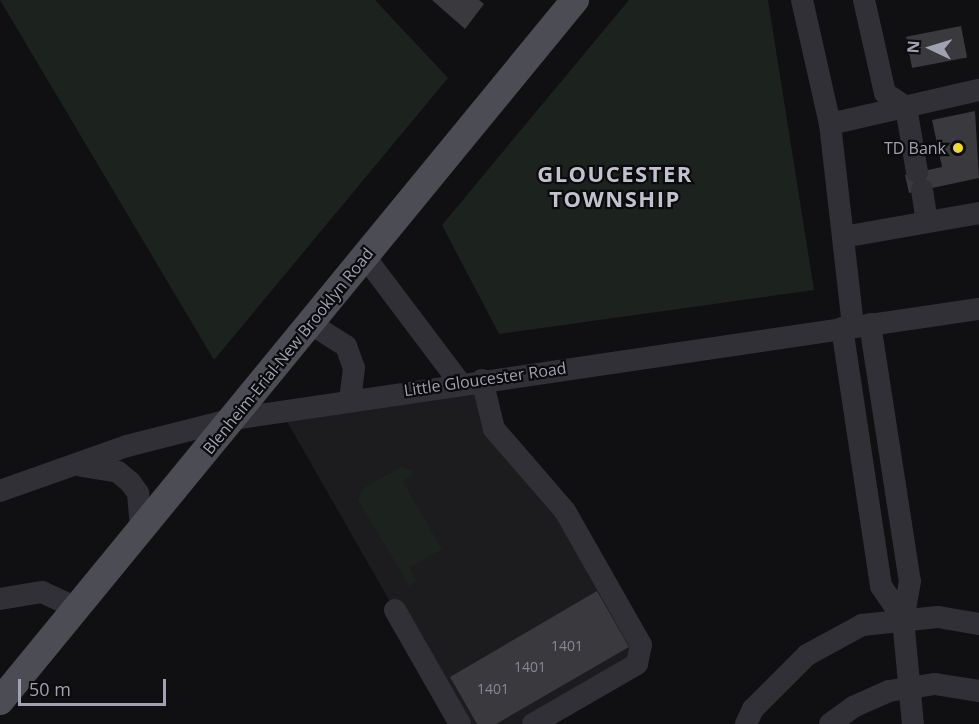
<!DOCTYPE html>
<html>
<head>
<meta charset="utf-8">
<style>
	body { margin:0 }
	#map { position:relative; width:979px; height:724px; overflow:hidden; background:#100f11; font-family:"Open Sans",sans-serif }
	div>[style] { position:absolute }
	.built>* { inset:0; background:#1c1b1e }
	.green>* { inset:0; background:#1c231e }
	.building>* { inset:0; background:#3a393e; transform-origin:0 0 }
	.minor>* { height:22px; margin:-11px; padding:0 11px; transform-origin:11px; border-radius:11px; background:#313036 }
	.major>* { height:28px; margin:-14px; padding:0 14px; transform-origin:14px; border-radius:14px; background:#4c4c55 }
	.dots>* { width:16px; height:16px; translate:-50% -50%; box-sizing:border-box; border:3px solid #0b0a0c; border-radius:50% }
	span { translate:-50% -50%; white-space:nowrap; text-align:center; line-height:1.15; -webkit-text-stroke:4.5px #0b0a0c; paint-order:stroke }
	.number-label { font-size:14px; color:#868895 }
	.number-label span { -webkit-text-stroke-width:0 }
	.poi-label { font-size:16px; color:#a0a2b2 }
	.right { translate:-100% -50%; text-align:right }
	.street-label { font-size:16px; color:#a0a2b2 }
	.district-label { font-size:22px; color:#c1c2ce; font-weight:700; letter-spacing:1.5px }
	.north { position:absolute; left:901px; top:18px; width:60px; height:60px; -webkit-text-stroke:4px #0b0a0c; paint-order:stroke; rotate:274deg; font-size:16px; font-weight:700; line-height:24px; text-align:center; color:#a0a2b2 }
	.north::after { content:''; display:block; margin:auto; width:21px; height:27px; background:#a0a2b2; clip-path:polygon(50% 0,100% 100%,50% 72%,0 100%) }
	.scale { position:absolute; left:18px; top:679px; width:148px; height:27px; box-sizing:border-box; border:3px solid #a0a2b2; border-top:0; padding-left:8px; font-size:18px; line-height:21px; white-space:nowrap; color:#a0a2b2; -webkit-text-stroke:4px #0b0a0c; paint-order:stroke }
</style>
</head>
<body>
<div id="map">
	<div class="built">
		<i style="clip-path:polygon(482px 380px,494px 429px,565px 511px,641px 648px,533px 724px,460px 724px,281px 411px)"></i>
	</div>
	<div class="green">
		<i style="clip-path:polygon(0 0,375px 0,448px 78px,214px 360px)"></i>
		<i style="clip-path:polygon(629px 0,768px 0,814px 290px,499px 334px,442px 225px)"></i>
		<i style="clip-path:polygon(401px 467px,414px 472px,403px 482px,442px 549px,409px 568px,416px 580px,410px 587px,358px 500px,363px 488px)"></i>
	</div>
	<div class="building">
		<i style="clip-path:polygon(432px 0,479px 0,484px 4px,465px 29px)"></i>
		<i style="left:961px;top:26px;width:32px;height:56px;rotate:79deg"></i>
		<i style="clip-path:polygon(975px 111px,979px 178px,909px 193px,905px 175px,942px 167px,932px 120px)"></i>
		<i style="clip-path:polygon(597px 591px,629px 647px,496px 724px,477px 724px,450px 677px)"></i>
	</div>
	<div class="minor">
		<i style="left:802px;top:0;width:127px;rotate:77.3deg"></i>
		<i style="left:830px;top:124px;width:203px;rotate:83.5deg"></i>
		<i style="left:864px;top:0;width:95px;rotate:77.3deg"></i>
		<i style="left:885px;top:93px;width:25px;rotate:34deg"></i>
		<i style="left:906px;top:107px;width:66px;rotate:80.4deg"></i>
		<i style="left:830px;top:124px;width:153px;rotate:-12.9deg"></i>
		<i style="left:922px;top:190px;width:32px;rotate:81deg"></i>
		<i style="left:843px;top:237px;width:138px;rotate:-10deg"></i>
		<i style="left:365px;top:257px;width:158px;rotate:53deg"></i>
		<i style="left:311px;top:324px;width:41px;rotate:32.2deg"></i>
		<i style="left:346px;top:346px;width:23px;rotate:70deg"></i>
		<i style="left:354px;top:368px;width:32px;rotate:97deg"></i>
		<i style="left:870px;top:324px;width:260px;rotate:81.2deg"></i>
		<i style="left:910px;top:581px;width:39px;rotate:100deg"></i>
		<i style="left:903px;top:619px;width:105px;rotate:84.6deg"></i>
		<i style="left:842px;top:328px;width:261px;rotate:81.4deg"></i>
		<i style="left:881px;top:586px;width:40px;rotate:56deg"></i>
		<i style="left:482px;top:380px;width:50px;rotate:76.2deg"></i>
		<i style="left:494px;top:429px;width:108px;rotate:49.1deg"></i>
		<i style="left:565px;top:511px;width:154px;rotate:60.4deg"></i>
		<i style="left:641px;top:645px;width:19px;rotate:102deg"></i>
		<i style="left:637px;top:664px;width:120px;rotate:150deg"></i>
		<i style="left:82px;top:466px;width:36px;rotate:9deg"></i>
		<i style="left:118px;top:472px;width:16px;rotate:40deg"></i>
		<i style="left:130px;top:482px;width:14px;rotate:54deg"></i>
		<i style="left:138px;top:493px;width:36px;rotate:85deg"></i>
		<i style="left:0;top:491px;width:135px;rotate:-19.5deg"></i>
		<i style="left:127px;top:446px;width:109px;rotate:-14.3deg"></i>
		<i style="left:233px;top:419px;width:754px;rotate:-8.39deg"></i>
		<i style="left:0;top:599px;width:43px;rotate:-9.5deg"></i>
		<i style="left:42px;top:592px;width:38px;rotate:25deg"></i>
		<i style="left:395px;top:610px;width:131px;rotate:60.3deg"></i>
		<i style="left:746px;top:724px;width:17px;rotate:-65deg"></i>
		<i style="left:753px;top:709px;width:76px;rotate:-45deg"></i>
		<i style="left:807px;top:655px;width:63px;rotate:-28.6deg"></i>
		<i style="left:862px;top:625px;width:76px;rotate:-6deg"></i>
		<i style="left:938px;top:617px;width:42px;rotate:9.7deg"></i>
		<i style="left:830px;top:724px;width:29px;rotate:-36deg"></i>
		<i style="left:853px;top:707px;width:39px;rotate:-24deg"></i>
		<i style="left:889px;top:691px;width:47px;rotate:-8.7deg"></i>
		<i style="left:935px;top:684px;width:45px;rotate:9deg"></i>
	</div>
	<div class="major">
		<i style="left:0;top:701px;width:907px;rotate:-50.64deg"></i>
	</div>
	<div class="dots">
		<i style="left:958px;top:148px;background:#f0d928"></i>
	</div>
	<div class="number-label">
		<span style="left:567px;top:646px">1401</span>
		<span style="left:530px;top:667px">1401</span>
		<span style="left:493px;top:689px">1401</span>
	</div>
	<div class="poi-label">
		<span class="right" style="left:946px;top:148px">TD Bank</span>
	</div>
	<div class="street-label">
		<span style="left:288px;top:351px;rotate:-51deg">Blenheim-Erial-New Brooklyn Road</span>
		<span style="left:485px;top:379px;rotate:-8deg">Little Gloucester Road</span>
	</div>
	<div class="district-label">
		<span style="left:615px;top:186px">GLOUCESTER<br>TOWNSHIP</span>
	</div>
	<div class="north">N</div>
	<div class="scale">50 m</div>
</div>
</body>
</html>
